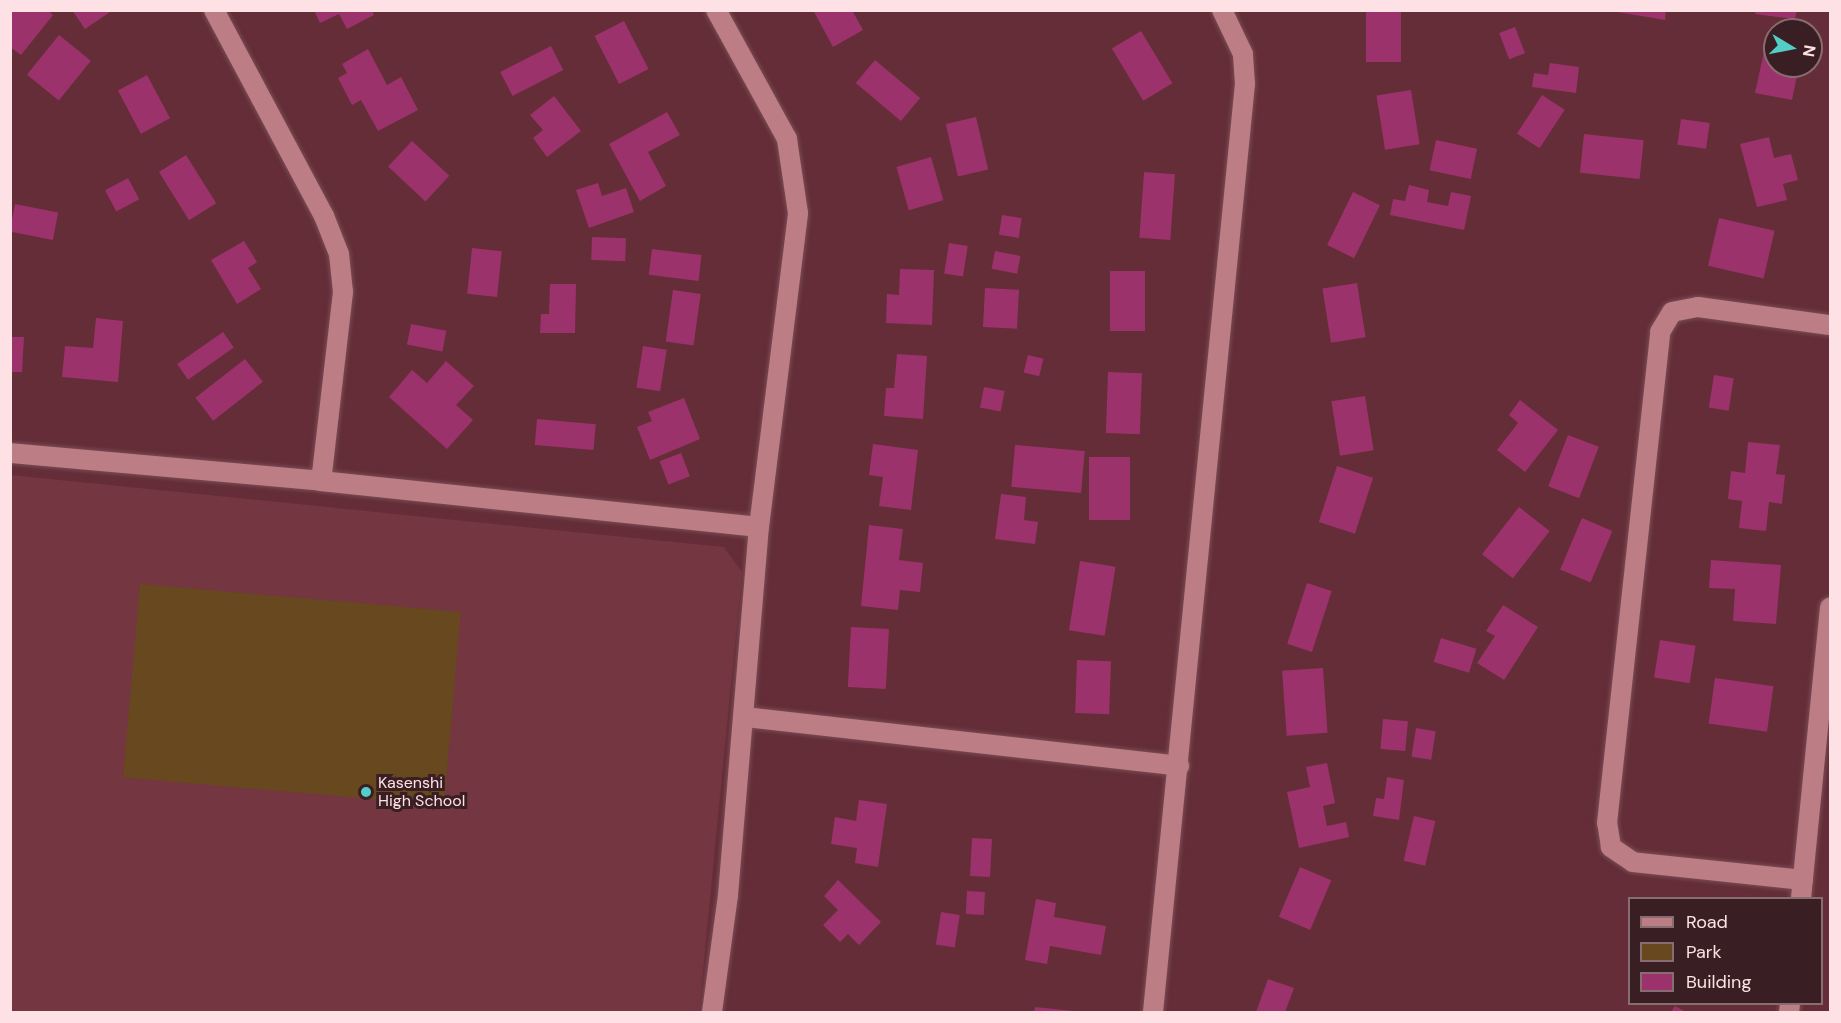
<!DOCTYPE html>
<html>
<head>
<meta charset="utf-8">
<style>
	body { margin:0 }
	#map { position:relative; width:1841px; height:1023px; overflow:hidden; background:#642d37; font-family:"DM Sans",sans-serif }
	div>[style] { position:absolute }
	.built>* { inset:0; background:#743640 }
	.green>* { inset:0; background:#67481f; transform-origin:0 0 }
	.building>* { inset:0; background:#9c326b; transform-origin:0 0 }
	.roads { filter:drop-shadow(0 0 2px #7a4d55) drop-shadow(0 0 2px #7a4d55) }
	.street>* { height:20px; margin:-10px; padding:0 10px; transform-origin:10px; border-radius:10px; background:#bc7d85 }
	.dots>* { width:16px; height:16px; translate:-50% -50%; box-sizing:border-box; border:3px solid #391f23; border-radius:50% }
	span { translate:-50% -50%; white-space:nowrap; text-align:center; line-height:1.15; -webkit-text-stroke:6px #391f23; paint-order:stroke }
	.poi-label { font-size:16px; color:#fee1e4 }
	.left { translate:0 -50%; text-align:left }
	.frame { position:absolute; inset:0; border:12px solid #fee1e4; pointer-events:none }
	.legend { position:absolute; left:1628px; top:897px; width:195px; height:108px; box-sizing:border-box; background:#391f23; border:2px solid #886d70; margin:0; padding:8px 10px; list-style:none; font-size:18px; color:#fee1e4 }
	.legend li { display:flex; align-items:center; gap:12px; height:30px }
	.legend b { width:30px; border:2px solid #886d70 }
	.north { position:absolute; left:1763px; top:18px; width:60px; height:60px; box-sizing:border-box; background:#391f23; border:2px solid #886d70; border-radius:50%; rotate:100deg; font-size:16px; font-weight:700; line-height:24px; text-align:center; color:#fee1e4 }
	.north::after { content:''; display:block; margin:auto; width:21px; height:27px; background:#54cdc8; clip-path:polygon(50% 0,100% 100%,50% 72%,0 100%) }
</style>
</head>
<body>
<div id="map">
	<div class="built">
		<i style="clip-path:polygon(10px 475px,724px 547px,742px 572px,699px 1012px,11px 1012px)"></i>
	</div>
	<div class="green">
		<i style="left:140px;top:584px;width:322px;height:194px;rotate:5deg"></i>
	</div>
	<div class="building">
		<i style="clip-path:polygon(10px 10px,48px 10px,53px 15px,21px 55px,10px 47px)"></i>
		<i style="clip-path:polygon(72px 10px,109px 10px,110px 12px,85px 29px)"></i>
		<i style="clip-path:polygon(314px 10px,372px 10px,374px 15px,347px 29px,339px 14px,320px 23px)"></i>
		<i style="clip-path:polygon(813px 10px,852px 10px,863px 30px,833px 47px)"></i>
		<i style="left:1366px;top:10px;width:35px;height:52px"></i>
		<i style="clip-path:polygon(1605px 10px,1666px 10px,1665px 20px)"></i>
		<i style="clip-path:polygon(1756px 10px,1797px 10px,1795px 19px,1755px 14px)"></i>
		<i style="left:624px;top:21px;width:54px;height:33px;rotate:63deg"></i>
		<i style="left:1515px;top:27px;width:28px;height:17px;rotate:69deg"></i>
		<i style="left:1141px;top:31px;width:61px;height:34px;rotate:59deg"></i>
		<i style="clip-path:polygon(1768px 33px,1775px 34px,1775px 66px,1799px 66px,1792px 100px,1755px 93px)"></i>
		<i style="left:59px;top:35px;width:41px;height:51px;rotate:39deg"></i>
		<i style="left:551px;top:46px;width:27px;height:57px;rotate:63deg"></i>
		<i style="clip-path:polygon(368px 49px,387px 85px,401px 77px,418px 110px,378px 131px,361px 100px,352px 105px,338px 78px,347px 73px,342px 64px)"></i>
		<i style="left:875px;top:60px;width:59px;height:30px;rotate:40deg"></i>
		<i style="clip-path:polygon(1550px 63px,1579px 67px,1576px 93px,1532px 87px,1534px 73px,1548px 75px)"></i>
		<i style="left:147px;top:75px;width:49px;height:33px;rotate:62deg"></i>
		<i style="left:1411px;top:90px;width:55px;height:35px;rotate:81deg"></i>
		<i style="left:1542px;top:95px;width:27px;height:46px;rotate:33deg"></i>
		<i style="clip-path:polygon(554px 96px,581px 131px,547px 157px,533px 138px,543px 130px,530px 115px)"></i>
		<i style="clip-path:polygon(667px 112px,680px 135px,648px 152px,666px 186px,640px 201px,609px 144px)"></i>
		<i style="left:976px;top:117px;width:54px;height:31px;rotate:77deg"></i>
		<i style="left:1681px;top:119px;width:29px;height:26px;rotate:8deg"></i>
		<i style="left:1584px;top:134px;width:60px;height:39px;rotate:6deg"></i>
		<i style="clip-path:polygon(1769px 137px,1774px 158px,1791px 154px,1798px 180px,1783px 184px,1787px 200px,1757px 207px,1740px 144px)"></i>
		<i style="left:1436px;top:140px;width:42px;height:31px;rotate:12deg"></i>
		<i style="left:412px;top:141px;width:51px;height:35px;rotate:43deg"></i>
		<i style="left:186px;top:155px;width:57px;height:32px;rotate:58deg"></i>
		<i style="left:931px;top:157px;width:45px;height:36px;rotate:74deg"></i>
		<i style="left:1144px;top:172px;width:31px;height:66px;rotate:4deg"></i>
		<i style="left:128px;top:178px;width:24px;height:26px;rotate:62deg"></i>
		<i style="clip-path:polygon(598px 183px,602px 196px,626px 188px,634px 212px,589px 228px,576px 190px)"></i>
		<i style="clip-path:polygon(1409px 185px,1429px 190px,1427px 202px,1448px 206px,1451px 192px,1471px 196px,1464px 230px,1390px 215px,1393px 199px,1405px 201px)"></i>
		<i style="left:1353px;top:192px;width:30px;height:59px;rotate:26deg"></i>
		<i style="left:15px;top:204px;width:44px;height:28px;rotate:11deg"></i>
		<i style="left:1002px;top:215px;width:20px;height:20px;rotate:9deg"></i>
		<i style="left:1719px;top:218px;width:57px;height:49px;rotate:13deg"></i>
		<i style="left:592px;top:237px;width:34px;height:23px;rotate:2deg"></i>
		<i style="clip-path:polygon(244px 241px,257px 262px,248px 268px,261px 289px,237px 304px,211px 260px)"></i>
		<i style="left:949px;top:243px;width:19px;height:31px;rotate:9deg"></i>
		<i style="left:472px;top:248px;width:30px;height:46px;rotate:6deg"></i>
		<i style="left:652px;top:249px;width:50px;height:26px;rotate:7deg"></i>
		<i style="left:995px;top:251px;width:26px;height:18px;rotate:11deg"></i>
		<i style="clip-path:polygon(900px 269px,934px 270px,932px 325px,886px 323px,887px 294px,899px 295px)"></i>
		<i style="left:1110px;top:271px;width:35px;height:60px"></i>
		<i style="left:1357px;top:283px;width:55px;height:35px;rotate:81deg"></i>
		<i style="clip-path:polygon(550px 284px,576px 284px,575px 333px,540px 333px,541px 314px,549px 314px)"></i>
		<i style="left:985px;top:288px;width:34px;height:39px;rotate:3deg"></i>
		<i style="left:673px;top:290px;width:28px;height:52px;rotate:8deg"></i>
		<i style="clip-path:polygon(96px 318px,123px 321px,118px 382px,62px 377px,65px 346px,93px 348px)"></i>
		<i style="left:411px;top:324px;width:36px;height:21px;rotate:11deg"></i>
		<i style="left:223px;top:332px;width:19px;height:56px;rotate:55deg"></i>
		<i style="clip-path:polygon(10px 337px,24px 337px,22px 372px,10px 372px)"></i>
		<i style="left:643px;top:346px;width:24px;height:42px;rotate:9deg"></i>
		<i style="clip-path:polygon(897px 354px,927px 356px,923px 419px,884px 416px,886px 388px,894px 388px)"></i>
		<i style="left:1028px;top:355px;width:16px;height:18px;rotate:14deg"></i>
		<i style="left:245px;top:359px;width:29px;height:63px;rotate:52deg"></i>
		<i style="clip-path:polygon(446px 361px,474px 386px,456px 405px,473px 420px,447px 449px,389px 397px,412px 370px,427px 383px)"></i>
		<i style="left:1108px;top:372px;width:34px;height:61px;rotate:2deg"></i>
		<i style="left:1714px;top:375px;width:20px;height:33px;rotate:9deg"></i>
		<i style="left:984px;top:387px;width:21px;height:21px;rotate:11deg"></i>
		<i style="left:1365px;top:396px;width:55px;height:34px;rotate:81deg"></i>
		<i style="clip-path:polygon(684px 398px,700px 439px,650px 460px,637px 427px,652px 421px,648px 412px)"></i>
		<i style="clip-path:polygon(1520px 400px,1558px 430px,1525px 472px,1497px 450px,1518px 423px,1509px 415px)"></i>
		<i style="left:537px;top:419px;width:59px;height:26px;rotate:5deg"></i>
		<i style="left:1568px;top:435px;width:33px;height:55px;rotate:21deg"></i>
		<i style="clip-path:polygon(1748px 442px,1780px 445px,1776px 474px,1785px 475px,1782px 504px,1769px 502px,1766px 531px,1739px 528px,1742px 501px,1728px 499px,1731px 471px,1745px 473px)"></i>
		<i style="clip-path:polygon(873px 444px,918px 450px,911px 510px,879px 506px,883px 477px,869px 475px)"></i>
		<i style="left:1015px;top:445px;width:70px;height:42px;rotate:5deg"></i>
		<i style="left:681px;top:453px;width:25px;height:23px;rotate:69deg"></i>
		<i style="left:1089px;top:457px;width:41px;height:63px"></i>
		<i style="left:1337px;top:466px;width:38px;height:59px;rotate:18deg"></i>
		<i style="clip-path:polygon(1001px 494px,1026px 497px,1024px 520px,1038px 522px,1035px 544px,995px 539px)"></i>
		<i style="left:1519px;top:507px;width:39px;height:60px;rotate:38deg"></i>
		<i style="left:1582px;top:518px;width:33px;height:56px;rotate:23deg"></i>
		<i style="clip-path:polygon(869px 525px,903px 529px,899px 560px,923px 563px,920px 592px,900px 590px,898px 610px,861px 606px)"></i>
		<i style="clip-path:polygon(1711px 560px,1781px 565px,1776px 624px,1733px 621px,1735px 589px,1709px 588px)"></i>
		<i style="left:1080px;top:561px;width:36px;height:70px;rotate:9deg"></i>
		<i style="left:1307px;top:583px;width:26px;height:64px;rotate:18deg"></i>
		<i style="clip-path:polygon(1503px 605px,1538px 627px,1504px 680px,1477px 663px,1495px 636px,1486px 631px)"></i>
		<i style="left:851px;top:627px;width:38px;height:60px;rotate:3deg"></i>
		<i style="left:1441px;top:638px;width:37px;height:25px;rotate:17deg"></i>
		<i style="left:1660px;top:640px;width:36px;height:38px;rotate:9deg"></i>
		<i style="left:1077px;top:660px;width:34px;height:53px;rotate:2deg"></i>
		<i style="left:1323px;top:668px;width:65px;height:41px;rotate:86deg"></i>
		<i style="left:1715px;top:678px;width:59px;height:46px;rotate:8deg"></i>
		<i style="left:1383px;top:719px;width:25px;height:30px;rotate:5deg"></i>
		<i style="left:1416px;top:728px;width:20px;height:29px;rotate:9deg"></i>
		<i style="clip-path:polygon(1327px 763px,1335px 803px,1323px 806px,1327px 826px,1346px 822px,1349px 837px,1299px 848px,1287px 792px,1310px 787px,1306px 767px)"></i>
		<i style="clip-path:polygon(1387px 777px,1404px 780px,1399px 820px,1373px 816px,1376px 798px,1384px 799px)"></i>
		<i style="clip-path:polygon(859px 800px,887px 804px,878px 867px,855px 863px,857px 848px,831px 844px,835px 817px,856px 821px)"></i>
		<i style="left:1414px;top:816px;width:22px;height:46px;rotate:13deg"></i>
		<i style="left:972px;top:838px;width:20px;height:38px;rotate:3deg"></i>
		<i style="left:1300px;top:867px;width:34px;height:54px;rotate:23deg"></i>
		<i style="clip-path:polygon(838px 880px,881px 922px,859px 945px,848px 934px,840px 942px,823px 925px,838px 910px,824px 896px)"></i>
		<i style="left:967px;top:891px;width:18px;height:23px;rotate:3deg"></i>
		<i style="clip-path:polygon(1036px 899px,1056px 903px,1054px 917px,1106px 926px,1101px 955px,1050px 946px,1047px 964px,1025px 960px)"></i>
		<i style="left:941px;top:912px;width:19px;height:33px;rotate:9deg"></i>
		<i style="clip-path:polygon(1268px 979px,1294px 988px,1285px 1012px,1256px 1012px)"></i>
		<i style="clip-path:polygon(1675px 1006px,1686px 1012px,1671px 1012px)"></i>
		<i style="clip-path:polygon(1035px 1007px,1074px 1011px,1074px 1012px,1034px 1012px)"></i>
	</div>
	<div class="roads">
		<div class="street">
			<i style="left:214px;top:10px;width:234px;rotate:61.9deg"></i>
			<i style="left:324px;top:216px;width:41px;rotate:68.5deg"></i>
			<i style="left:339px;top:254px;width:38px;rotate:84deg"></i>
			<i style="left:343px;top:292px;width:190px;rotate:96.6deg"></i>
			<i style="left:10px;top:453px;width:312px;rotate:5.1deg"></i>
			<i style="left:321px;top:481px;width:440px;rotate:6deg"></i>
			<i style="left:745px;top:717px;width:437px;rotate:6.4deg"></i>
			<i style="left:1803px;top:880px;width:171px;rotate:-174deg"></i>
			<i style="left:1633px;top:862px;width:27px;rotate:-146deg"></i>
			<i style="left:1611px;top:847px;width:24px;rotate:-99deg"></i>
			<i style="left:1607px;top:823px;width:494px;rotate:-83.8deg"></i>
			<i style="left:1660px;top:332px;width:23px;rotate:-59deg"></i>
			<i style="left:1672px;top:312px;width:26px;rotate:-11deg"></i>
			<i style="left:1698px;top:307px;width:133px;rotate:7.8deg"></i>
			<i style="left:1801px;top:898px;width:292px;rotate:-84.3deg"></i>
			<i style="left:712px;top:1012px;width:118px;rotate:-82.2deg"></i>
			<i style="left:728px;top:895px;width:369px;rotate:-85.2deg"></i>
			<i style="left:759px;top:527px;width:316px;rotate:-82.9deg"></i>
			<i style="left:798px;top:213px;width:75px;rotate:-98.5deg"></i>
			<i style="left:787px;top:139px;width:147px;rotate:-118.8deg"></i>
			<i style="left:1153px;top:1012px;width:933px;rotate:-84.34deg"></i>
			<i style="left:1245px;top:84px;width:30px;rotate:-94deg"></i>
			<i style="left:1243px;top:54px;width:49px;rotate:-115.5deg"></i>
			<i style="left:1789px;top:1012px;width:8px;rotate:-83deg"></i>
		</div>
	</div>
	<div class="dots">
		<i style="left:366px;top:792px;background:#54cdc8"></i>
	</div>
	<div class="poi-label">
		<span class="left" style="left:378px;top:792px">Kasenshi<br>High School</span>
	</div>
	<div class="frame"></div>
	<ul class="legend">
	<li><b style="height:8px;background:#bc7d85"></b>Road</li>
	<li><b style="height:16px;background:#67481f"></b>Park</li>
	<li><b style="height:16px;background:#9c326b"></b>Building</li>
	</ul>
	<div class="north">N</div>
</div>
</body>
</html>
